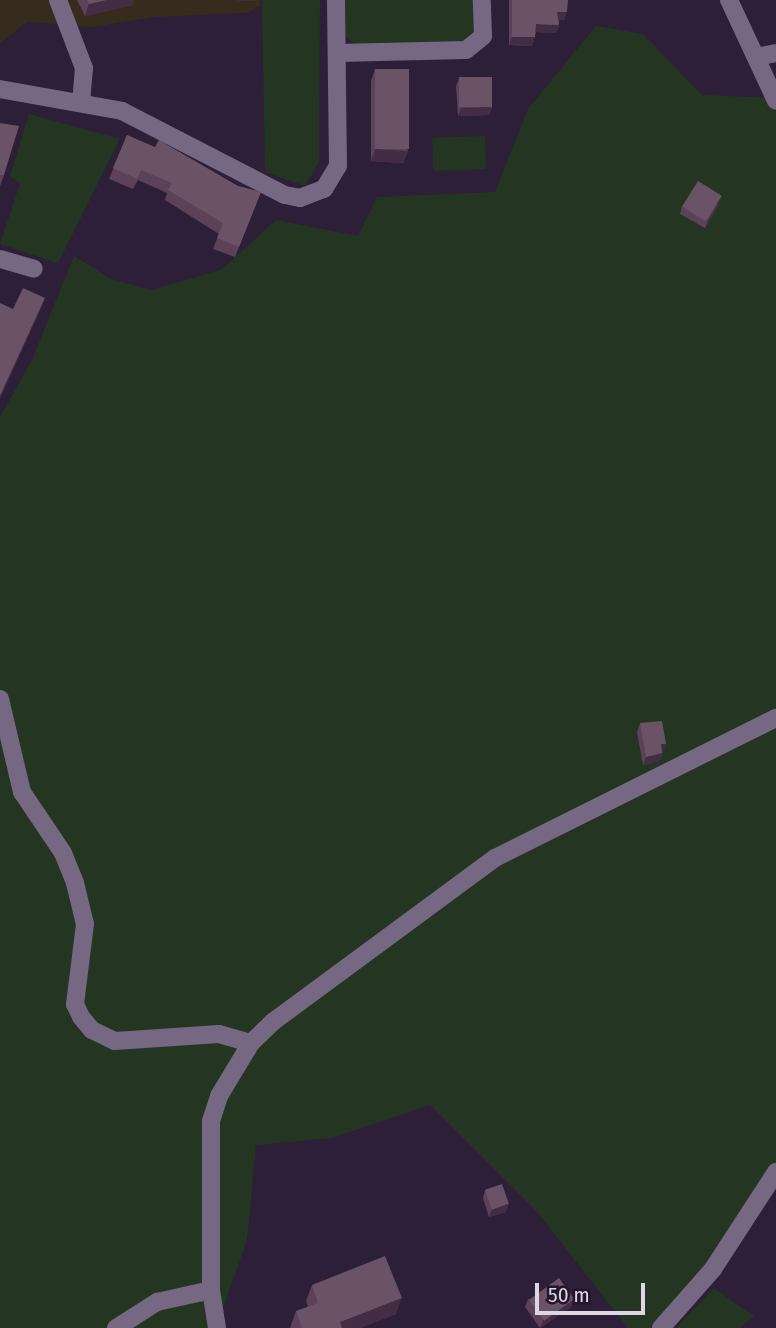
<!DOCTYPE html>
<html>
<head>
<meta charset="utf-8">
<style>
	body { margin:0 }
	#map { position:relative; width:776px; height:1328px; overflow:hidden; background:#2d1f37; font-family:"Fira Sans Condensed",sans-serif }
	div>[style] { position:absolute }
	.industrial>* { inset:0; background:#362b1c }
	.green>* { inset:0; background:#243622; transform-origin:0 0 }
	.minor>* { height:18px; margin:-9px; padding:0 9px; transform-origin:9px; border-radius:9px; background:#766783 }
	.wall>* { inset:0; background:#5c4258 }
	.shaded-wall>* { inset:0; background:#432d44; transform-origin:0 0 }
	.building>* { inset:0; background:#6a5267; transform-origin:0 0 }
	span { translate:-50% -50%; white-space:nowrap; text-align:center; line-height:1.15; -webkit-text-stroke:5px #23162d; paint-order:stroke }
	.scale { position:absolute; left:535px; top:1283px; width:110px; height:32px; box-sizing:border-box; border:4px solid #ded5e5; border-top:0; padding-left:9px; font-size:21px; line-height:24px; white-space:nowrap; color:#ded5e5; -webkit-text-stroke:5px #23162d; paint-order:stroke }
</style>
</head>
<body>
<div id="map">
	<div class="industrial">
		<i style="clip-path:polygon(0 0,260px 0,260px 6px,246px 13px,154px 17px,92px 27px,27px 22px,0 43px)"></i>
	</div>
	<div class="green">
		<i style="clip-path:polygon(262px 0,320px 0,319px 162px,305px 186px,265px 172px)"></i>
		<i style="clip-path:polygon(344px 0,476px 0,476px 32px,467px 44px,354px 44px,344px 34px)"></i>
		<i style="clip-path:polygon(596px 26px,643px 34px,702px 95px,776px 98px,776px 1173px,658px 1328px,628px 1328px,538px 1213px,430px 1105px,332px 1138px,256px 1145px,247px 1240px,216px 1328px,0 1328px,0 417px,32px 360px,74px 256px,111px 279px,151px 290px,221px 270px,276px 220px,358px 236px,377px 197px,495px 192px,528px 109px)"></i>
		<i style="clip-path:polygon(29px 114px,120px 139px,58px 263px,0 244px,20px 183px,10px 176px)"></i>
		<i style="left:485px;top:136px;width:33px;height:53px;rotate:88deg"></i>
		<i style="clip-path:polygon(714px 1288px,754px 1316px,740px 1328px,676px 1328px)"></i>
	</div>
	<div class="minor">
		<i style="left:58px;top:0;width:73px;rotate:69.1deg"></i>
		<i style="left:84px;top:68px;width:33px;rotate:95deg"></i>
		<i style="left:729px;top:0;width:111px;rotate:65deg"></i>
		<i style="left:337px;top:53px;width:129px;rotate:-1.3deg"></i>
		<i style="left:466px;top:50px;width:22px;rotate:-39deg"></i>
		<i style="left:483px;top:36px;width:36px;rotate:-92deg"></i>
		<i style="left:756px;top:57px;width:20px;rotate:-11deg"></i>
		<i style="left:0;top:89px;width:124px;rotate:10.2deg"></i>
		<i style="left:122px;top:111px;width:183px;rotate:27.3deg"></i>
		<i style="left:285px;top:195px;width:15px;rotate:11deg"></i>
		<i style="left:300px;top:198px;width:26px;rotate:-21deg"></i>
		<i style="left:324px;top:189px;width:27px;rotate:-59deg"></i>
		<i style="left:338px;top:166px;width:166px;rotate:-90.7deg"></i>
		<i style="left:0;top:259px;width:35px;rotate:16deg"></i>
		<i style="left:0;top:699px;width:96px;rotate:76.7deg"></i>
		<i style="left:22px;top:792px;width:73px;rotate:56.1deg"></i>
		<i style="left:63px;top:853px;width:32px;rotate:68deg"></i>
		<i style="left:75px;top:883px;width:42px;rotate:76.3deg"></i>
		<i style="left:85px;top:924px;width:81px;rotate:97.1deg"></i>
		<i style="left:75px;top:1004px;width:14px;rotate:65deg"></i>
		<i style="left:81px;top:1017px;width:17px;rotate:50deg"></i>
		<i style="left:92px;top:1030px;width:25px;rotate:26deg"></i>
		<i style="left:115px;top:1041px;width:104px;rotate:-3.9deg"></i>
		<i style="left:219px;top:1034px;width:33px;rotate:16deg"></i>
		<i style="left:116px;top:1328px;width:49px;rotate:-32.4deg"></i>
		<i style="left:157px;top:1302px;width:55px;rotate:-12.5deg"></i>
		<i style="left:217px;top:1328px;width:38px;rotate:-99deg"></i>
		<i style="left:211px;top:1290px;width:169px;rotate:-90deg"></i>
		<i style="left:211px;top:1121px;width:26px;rotate:-72deg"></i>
		<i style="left:219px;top:1096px;width:62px;rotate:-58.9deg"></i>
		<i style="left:251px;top:1043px;width:32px;rotate:-44deg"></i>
		<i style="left:274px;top:1021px;width:275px;rotate:-36.4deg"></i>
		<i style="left:495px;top:858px;width:314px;rotate:-26.5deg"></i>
		<i style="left:661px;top:1328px;width:79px;rotate:-48.6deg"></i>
		<i style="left:713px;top:1269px;width:116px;rotate:-57deg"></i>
	</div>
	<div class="wall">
		<i style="clip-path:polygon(77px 0,134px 0,132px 5px,85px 16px)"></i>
		<i style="clip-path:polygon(509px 0,568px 0,564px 20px,559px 20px,559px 25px,556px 33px,536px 32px,532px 46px,509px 45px)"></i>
		<i style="clip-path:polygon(375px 69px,408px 151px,403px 163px,371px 161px,371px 81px)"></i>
		<i style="clip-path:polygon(459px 78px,492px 107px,489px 115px,458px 116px,456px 86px)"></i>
		<i style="clip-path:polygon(0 123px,4px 175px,0 186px)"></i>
		<i style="clip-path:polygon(127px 135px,238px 186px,261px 192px,235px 257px,213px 249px,219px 234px,165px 200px,167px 193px,138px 180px,133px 189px,109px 179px)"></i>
		<i style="clip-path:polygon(719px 204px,705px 228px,680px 214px,682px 206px)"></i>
		<i style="clip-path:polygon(640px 723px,666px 744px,659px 761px,643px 765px,637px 732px)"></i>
		<i style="clip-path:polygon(485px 1190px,506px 1212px,489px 1217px,483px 1198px)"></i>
		<i style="clip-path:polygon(312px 1285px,396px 1314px,360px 1328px,290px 1328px,296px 1311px,308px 1307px,306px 1301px)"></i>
		<i style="clip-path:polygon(528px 1299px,574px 1299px,571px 1307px,540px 1328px,525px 1307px)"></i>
	</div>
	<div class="shaded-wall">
		<i style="clip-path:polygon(106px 0,134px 0,132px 5px,85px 16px,89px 4px)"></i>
		<i style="left:238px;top:0;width:17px;height:1px"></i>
		<i style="clip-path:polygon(557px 12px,567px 12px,564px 20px,554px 20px)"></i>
		<i style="clip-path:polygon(536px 24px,559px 25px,556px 33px,533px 32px)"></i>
		<i style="clip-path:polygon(512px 37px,535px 37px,532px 46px,509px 45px)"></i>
		<i style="clip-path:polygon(492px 107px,489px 115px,458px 116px,461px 108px)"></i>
		<i style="clip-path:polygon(375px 149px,408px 151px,403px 163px,371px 161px)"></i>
		<i style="clip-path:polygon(722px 196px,719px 204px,705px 228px,708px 220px)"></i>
		<i style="clip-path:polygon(45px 298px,39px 313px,0 399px,0 396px)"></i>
		<i style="clip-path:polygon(661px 744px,666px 744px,663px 752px,658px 752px)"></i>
		<i style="clip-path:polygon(662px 753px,659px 761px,643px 765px,646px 757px)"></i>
		<i style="clip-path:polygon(509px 1204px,506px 1212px,489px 1217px,492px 1209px)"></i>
		<i style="clip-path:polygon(402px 1298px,396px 1314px,360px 1328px,338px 1328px,340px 1322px)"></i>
		<i style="clip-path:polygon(574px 1299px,571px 1307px,540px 1328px,543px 1320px)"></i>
	</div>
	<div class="building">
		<i style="clip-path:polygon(87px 0,106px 0,89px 4px)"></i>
		<i style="clip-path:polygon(512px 0,568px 0,567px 12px,557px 12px,559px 25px,536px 24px,535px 37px,512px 37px)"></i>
		<i style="left:375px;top:69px;width:34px;height:80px"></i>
		<i style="left:492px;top:77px;width:30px;height:33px;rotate:90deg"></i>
		<i style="clip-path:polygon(0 123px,19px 126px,4px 175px,0 175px)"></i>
		<i style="clip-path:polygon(127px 135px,155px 147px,159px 140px,238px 186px,261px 192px,239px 247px,217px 238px,223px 223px,168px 190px,172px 183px,141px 170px,137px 179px,113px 168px)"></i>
		<i style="left:698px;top:181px;width:28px;height:30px;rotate:32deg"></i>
		<i style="clip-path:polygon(23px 288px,45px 298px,0 396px,0 303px,13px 309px)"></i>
		<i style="clip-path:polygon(662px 721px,666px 744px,661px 744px,662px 753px,646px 757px,640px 723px)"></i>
		<i style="left:502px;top:1184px;width:21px;height:18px;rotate:71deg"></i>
		<i style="clip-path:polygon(385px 1256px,402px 1298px,340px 1322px,342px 1328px,302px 1328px,296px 1311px,318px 1303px,312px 1285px)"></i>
		<i style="left:559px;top:1278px;width:26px;height:37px;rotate:54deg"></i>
	</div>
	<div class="scale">50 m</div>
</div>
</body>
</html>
